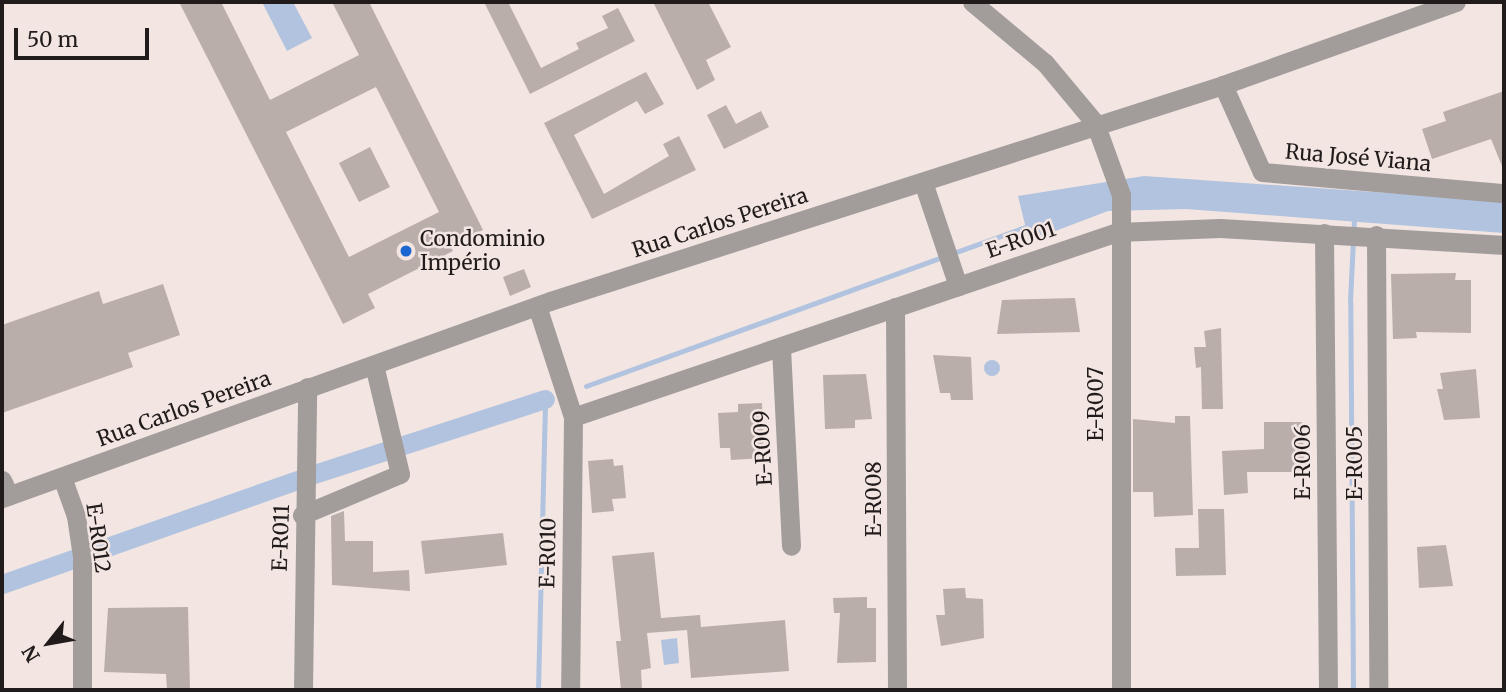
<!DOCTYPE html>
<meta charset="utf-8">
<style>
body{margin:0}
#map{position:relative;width:1506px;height:692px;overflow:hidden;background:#f2e5e2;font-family:Merriweather,serif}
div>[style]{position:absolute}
.water>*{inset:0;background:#b1c3de}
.round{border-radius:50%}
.stream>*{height:5px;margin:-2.5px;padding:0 2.5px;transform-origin:2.5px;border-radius:2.5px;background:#b1c3de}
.canal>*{height:19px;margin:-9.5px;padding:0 9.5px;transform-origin:9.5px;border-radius:9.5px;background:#b1c3de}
.building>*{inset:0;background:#baaeab}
.minor>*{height:19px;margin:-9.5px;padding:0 9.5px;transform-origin:9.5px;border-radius:9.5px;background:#a29d9b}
.tertiary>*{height:19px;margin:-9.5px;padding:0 9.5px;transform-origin:9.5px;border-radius:9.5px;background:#a29d9b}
.dots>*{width:19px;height:19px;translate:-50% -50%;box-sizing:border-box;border:4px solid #f2e5e2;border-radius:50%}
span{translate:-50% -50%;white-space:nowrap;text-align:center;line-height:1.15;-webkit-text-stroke:5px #f2e5e2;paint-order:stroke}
.street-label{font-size:21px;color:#211c1b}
.poi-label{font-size:21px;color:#211c1b}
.left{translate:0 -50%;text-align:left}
.frame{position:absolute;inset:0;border:4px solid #211c1b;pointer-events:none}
.north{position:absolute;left:14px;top:608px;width:70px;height:70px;-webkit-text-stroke:5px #f2e5e2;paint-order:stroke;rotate:239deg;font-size:19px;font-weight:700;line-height:28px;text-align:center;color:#211c1b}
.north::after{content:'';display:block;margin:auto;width:24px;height:32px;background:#211c1b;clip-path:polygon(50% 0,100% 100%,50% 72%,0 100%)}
.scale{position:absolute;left:14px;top:28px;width:135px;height:32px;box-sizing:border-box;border:4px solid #211c1b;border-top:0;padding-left:9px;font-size:21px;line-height:24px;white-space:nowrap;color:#211c1b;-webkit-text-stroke:5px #f2e5e2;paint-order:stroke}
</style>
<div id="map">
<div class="water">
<div style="clip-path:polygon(293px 2px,312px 38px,287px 51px,263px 4px)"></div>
<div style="clip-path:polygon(1144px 176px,1504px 201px,1504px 233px,1186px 209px,1108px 211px,1029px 241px,1018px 196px)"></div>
<div class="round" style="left:984px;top:360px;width:16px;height:16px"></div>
<div style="clip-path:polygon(677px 638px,679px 663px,664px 665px,661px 640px)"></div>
</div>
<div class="stream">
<div style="left:586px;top:386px;width:473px;rotate:-19.9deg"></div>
<div style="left:538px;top:690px;width:291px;rotate:-88.6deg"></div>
<div style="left:1353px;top:690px;width:389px;rotate:-90.4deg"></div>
<div style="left:1350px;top:301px;width:82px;rotate:-87.2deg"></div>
</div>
<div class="canal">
<div style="left:2px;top:584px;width:324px;rotate:-19.4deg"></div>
<div style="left:308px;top:476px;width:249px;rotate:-18deg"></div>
</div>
<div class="building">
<div style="clip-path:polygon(evenodd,179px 2px,221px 2px,270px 100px,359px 55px,332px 2px,369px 2px,483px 230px,450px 246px,453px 251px,368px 294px,375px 308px,343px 324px,179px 2px,376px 87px,439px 212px,349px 257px,286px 132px,376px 87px)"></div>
<div style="clip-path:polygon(484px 2px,508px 2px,541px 68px,579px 49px,576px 43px,608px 28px,602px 16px,618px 8px,635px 41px,530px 94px)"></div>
<div style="clip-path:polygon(653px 2px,708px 2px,731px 47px,706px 60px,715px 80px,697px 90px)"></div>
<div style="clip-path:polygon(646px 72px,664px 104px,645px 114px,637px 101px,574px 135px,604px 194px,669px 156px,663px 144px,679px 136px,696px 170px,592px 219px,544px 123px)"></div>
<div style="clip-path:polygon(1504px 91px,1504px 171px,1491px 139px,1432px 159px,1422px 129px,1446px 121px,1443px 112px)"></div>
<div style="clip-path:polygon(726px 105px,736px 124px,761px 111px,769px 127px,724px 149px,707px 115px)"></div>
<div style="clip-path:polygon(370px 147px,390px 187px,359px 202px,339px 163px)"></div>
<div style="clip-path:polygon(524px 269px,531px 287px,510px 296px,503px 277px)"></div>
<div style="clip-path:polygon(1456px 273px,1455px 280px,1471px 280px,1471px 333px,1416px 332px,1417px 338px,1393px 339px,1391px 274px)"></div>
<div style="clip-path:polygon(163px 284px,180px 335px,128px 353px,133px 367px,2px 413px,2px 325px,99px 291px,103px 304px)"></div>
<div style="clip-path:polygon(1075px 298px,1080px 332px,997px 334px,1002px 300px)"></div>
<div style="clip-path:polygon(1221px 328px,1223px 409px,1202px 409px,1201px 367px,1196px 368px,1194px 347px,1206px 347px,1204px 331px)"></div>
<div style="clip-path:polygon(933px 355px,971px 357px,973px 400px,951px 400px,950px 393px,940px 393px)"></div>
<div style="clip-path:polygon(1476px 369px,1480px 418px,1444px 420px,1437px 389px,1443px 389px,1440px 373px)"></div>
<div style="clip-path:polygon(866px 374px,872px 419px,855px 420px,855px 428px,825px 429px,823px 375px)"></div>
<div style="clip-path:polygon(762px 403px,764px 458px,731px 460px,730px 448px,720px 448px,718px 413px,738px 412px,738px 404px)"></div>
<div style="clip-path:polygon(1175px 416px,1190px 416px,1193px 515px,1154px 517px,1153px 492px,1133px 492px,1133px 419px,1175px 423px)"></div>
<div style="clip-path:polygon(1264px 422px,1302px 422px,1305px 472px,1247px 472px,1248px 493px,1224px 495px,1222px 451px,1264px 449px)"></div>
<div style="clip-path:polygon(613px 459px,614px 466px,623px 465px,626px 498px,612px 499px,614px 511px,592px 513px,588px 461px)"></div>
<div style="clip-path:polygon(1198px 509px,1224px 509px,1226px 575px,1176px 576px,1175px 548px,1199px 548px)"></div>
<div style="clip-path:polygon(344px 511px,345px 541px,373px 541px,373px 572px,409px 570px,410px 591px,332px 585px,331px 516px)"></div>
<div style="clip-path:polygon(503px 533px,507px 565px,425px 574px,421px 541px)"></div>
<div style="clip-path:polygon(1446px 545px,1453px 586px,1419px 588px,1417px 547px)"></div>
<div style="clip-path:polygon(654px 552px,661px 618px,700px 615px,701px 627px,785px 620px,789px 671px,691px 678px,687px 630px,647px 633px,651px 668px,641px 670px,642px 690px,621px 690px,616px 641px,621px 641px,612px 556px)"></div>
<div style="clip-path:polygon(965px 588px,966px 598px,983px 599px,984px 638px,941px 646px,936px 615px,945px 615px,943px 589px)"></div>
<div style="clip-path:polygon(867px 597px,867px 608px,876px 608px,876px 662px,837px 663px,840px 613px,834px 613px,833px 598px)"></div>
<div style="clip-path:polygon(188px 607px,190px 690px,167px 690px,166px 674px,104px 672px,108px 608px)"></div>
</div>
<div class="minor">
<div style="left:972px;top:2px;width:95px;rotate:39.9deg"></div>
<div style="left:1045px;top:63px;width:78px;rotate:50.2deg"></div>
<div style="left:1095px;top:123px;width:77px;rotate:70.1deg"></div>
<div style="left:1121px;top:195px;width:495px;rotate:90deg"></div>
<div style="left:1223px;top:85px;width:95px;rotate:65.9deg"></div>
<div style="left:1262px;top:172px;width:243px;rotate:5deg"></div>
<div style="left:923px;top:182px;width:110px;rotate:71.4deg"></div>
<div style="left:1324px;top:233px;width:457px;rotate:89.5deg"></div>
<div style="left:1376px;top:235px;width:455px;rotate:89.7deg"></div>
<div style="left:537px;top:306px;width:117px;rotate:72deg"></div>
<div style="left:573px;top:417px;width:273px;rotate:90.6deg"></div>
<div style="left:895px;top:307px;width:383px;rotate:89.7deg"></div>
<div style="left:781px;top:348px;width:198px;rotate:87.1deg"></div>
<div style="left:573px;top:417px;width:575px;rotate:-18.78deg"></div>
<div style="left:1117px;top:232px;width:103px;rotate:-2.2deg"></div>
<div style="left:1220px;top:228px;width:285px;rotate:3.4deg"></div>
<div style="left:62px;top:477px;width:41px;rotate:70.3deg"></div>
<div style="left:76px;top:516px;width:40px;rotate:81.5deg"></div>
<div style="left:82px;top:556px;width:134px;rotate:90deg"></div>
<div style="left:2px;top:480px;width:17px;rotate:65deg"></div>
<div style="left:302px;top:515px;width:106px;rotate:-22.7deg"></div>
<div style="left:400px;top:474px;width:112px;rotate:-103.4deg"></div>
<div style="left:303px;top:690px;width:303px;rotate:-89.2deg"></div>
</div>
<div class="tertiary">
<div style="left:2px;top:498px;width:582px;rotate:-19.77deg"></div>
<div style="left:550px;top:301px;width:707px;rotate:-17.79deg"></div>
<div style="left:1223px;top:85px;width:247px;rotate:-19.6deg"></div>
</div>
<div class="dots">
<div style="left:406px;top:251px;background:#1b66d1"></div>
</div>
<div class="street-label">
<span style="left:1358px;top:158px;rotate:5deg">Rua José Viana</span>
<span style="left:720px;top:223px;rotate:-18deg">Rua Carlos Pereira</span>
<span style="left:1021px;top:240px;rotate:-19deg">E-R001</span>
<span style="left:1096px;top:404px;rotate:-90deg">E-R007</span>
<span style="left:184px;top:409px;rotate:-20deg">Rua Carlos Pereira</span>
<span style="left:763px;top:448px;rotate:-93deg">E-R009</span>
<span style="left:1303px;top:462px;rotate:-90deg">E-R006</span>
<span style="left:1355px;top:463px;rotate:-90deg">E-R005</span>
<span style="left:874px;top:499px;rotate:-90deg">E-R008</span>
<span style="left:98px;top:538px;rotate:82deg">E-R012</span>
<span style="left:281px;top:538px;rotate:-88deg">E-R011</span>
<span style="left:548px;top:553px;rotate:-89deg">E-R010</span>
</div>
<div class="poi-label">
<span class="left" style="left:420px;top:251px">Condominio<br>Império</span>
</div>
<div class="frame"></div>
<div class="north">N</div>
<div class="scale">50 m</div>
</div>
